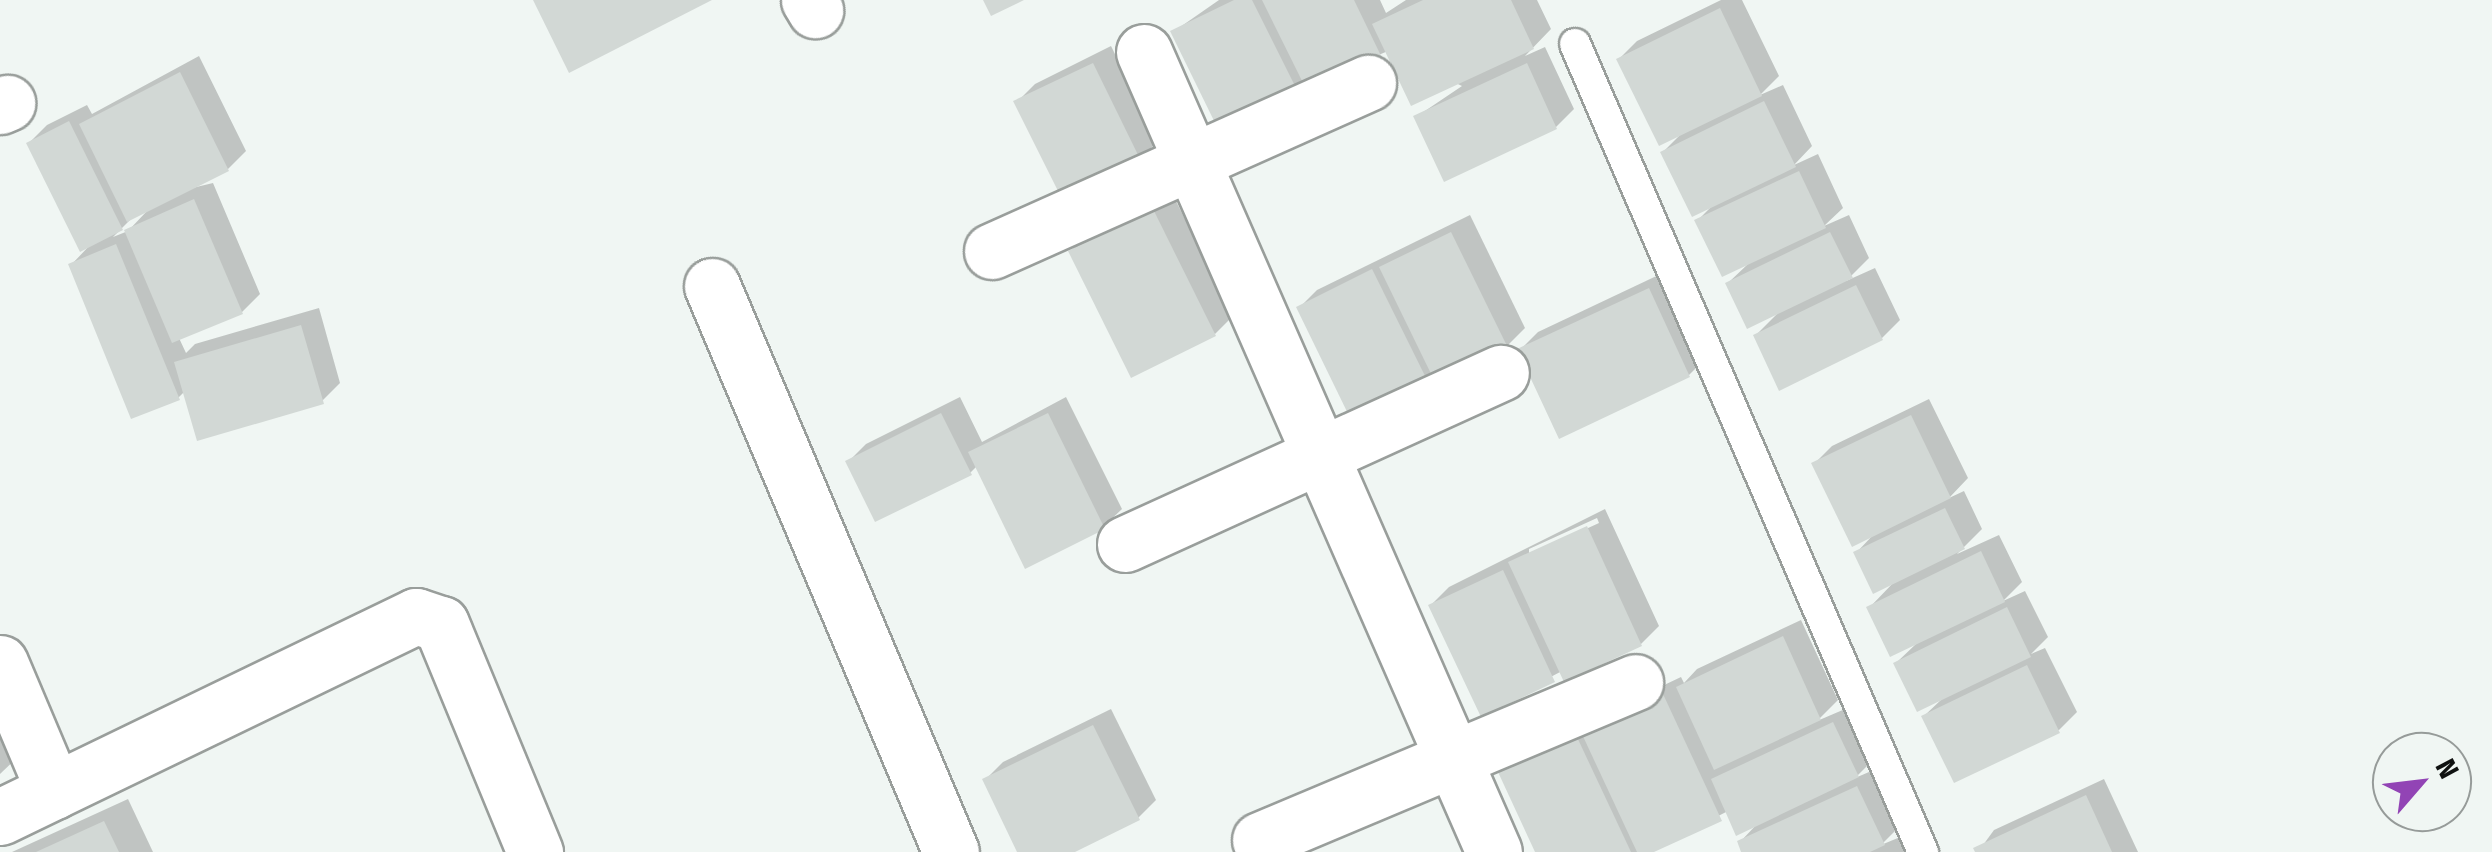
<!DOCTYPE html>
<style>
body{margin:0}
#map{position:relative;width:2492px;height:852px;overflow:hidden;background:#f0f6f3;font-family:"Fira Sans Condensed",sans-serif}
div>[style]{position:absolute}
.shadow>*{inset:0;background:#0003}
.building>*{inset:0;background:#d2d8d5}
.roads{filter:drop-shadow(2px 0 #999e9b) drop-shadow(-2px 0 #999e9b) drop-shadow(0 2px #999e9b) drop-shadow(0 -2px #999e9b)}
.lane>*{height:30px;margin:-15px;padding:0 15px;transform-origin:15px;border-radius:15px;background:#fff}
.street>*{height:55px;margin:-27.5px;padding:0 27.5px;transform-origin:27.5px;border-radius:27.5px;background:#fff}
span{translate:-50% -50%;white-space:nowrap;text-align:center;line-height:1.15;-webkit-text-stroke:10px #f0f6f3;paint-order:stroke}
.north{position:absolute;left:2372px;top:732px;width:100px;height:100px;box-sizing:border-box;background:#f0f6f3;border:2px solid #969b99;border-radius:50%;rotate:62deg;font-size:28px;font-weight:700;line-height:40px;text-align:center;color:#101211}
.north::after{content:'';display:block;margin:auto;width:35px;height:45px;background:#9244b5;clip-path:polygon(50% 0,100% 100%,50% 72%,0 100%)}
</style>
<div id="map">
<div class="shadow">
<div style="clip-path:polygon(1219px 0,1380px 0,1386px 13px,1406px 0,1537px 0,1551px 29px,1525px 56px,1545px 47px,1574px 109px,1556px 127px,1416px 117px,1462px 86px,1388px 51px,1296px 90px,1173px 32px)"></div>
<div style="clip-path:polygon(1721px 0,1742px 0,1779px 76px,1760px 95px,1783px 85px,1812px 146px,1794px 165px,1818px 154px,1843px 208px,1824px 226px,1849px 215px,1869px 258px,1846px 281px,1875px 268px,1900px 320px,1882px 338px,1756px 335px,1779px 312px,1728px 283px,1749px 263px,1697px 221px,1714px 204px,1663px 152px,1682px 133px,1619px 59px,1637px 41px)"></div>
<div style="clip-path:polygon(1111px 46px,1158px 141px,1140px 159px,1017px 102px,1035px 84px)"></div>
<div style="clip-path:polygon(evenodd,199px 56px,246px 151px,228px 169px,188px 189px,213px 183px,260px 294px,242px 312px,179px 338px,186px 353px,195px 344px,319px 308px,340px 383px,322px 401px,185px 391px,178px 398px,71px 265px,91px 244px,29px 143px,47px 125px,87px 105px,92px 114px,199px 56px,147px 211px,128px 231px,113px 237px,134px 216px,147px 211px)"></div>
<div style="clip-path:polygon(1172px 193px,1233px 316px,1215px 334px,1071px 251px,1089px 233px)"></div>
<div style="clip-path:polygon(1470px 215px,1525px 328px,1507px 346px,1430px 386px,1299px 308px,1317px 290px)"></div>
<div style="clip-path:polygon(1667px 271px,1707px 357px,1689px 375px,1520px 350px,1538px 332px)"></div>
<div style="clip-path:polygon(960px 397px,982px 442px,1066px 397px,1122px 509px,1103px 527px,977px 466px,970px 473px,848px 462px,866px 444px)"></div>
<div style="clip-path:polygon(1929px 399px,1968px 478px,1949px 498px,1964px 491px,1982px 529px,1957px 554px,1999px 535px,2022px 582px,2003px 601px,2025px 591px,2048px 637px,2031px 654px,2045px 648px,2077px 712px,2059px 730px,1924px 716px,1943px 698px,1896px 663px,1917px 643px,1869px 608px,1895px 581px,1856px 553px,1874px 534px,1814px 464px,1832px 446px)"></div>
<div style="clip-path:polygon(evenodd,1605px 509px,1659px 626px,1641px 644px,1562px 671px,1482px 713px,1431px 605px,1449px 587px,1605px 509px,1597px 518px,1599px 523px,1529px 555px,1529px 549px,1597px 518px)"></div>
<div style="clip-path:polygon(1801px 620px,1838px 700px,1817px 721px,1852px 706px,1876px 757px,1855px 778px,1876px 769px,1902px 824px,1881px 845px,1905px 835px,1913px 852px,1744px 852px,1740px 842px,1758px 823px,1728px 811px,1648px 852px,1538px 852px,1501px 772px,1519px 754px,1681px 677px,1684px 683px,1697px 669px)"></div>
<div style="clip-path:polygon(0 705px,21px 754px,0 774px)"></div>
<div style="clip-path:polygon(1111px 709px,1156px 800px,1138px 818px,1069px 852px,1019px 852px,985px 780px,1003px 762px)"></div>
<div style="clip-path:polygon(2104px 779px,2138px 852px,1978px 852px,1994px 830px)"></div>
<div style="clip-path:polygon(128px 799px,153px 852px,12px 852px)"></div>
</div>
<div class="building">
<div style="clip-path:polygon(533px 0,712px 0,569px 73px)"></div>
<div style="clip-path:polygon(983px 0,1024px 0,991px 16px)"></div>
<div style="clip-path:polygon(1234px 0,1252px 0,1298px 92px,1219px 131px,1170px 31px)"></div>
<div style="clip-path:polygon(1262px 0,1354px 0,1383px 60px,1309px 95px)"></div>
<div style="clip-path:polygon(1423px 0,1511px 0,1534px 49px,1411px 106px,1372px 24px)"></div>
<div style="clip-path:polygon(1720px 8px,1762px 96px,1659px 146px,1616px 59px)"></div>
<div style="clip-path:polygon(1093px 63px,1141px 161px,1062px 199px,1013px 101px)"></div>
<div style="clip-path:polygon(1527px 63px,1557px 129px,1444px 182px,1413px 116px)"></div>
<div style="clip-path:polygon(180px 72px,229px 171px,127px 222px,79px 124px)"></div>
<div style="clip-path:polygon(1764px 101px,1796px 167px,1692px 217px,1660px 152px)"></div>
<div style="clip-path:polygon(69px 121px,123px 230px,80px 252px,26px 143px)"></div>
<div style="clip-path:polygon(1799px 171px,1826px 228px,1722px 277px,1694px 220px)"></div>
<div style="clip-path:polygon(194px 199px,243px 314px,172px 343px,124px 230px)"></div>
<div style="clip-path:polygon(1153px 209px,1216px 336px,1131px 378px,1068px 251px)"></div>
<div style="clip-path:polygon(1451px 232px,1508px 348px,1436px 384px,1379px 267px)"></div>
<div style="clip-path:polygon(1830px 232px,1853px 278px,1747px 329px,1725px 283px)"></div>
<div style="clip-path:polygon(116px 244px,180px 400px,131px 419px,68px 264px)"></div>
<div style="clip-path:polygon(1372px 269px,1431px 388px,1354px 426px,1296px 307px)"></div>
<div style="clip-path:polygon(1856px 285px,1883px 340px,1779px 391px,1753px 335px)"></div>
<div style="clip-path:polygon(1649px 288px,1690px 377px,1559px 439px,1517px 349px)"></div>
<div style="clip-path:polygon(301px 325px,324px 404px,197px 441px,174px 362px)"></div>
<div style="clip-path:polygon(941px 413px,972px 475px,875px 522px,845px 461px)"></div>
<div style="clip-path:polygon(1048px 413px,1105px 529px,1025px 569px,968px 452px)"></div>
<div style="clip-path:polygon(1911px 415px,1951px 498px,1852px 547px,1811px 463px)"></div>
<div style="clip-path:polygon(1945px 508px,1965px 549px,1873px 594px,1853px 552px)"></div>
<div style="clip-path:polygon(1587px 526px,1642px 646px,1564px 682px,1508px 562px)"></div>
<div style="clip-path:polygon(1981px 551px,2005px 602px,1890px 657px,1866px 607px)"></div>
<div style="clip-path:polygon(1503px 570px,1555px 682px,1481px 717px,1428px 605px)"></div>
<div style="clip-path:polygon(2007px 607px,2031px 657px,1917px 712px,1893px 663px)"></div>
<div style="clip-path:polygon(1783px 636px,1821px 720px,1714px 770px,1676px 687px)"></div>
<div style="clip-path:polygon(2027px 665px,2060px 733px,1954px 783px,1921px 716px)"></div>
<div style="clip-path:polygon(1663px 694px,1722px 821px,1654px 852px,1637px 852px,1581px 732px)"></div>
<div style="clip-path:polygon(1833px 722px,1859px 777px,1736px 836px,1711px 779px)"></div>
<div style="clip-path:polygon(1093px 725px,1140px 820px,1075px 852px,1017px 852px,982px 779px)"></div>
<div style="clip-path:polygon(1576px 735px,1631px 852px,1535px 852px,1498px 772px)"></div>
<div style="clip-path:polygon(1857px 786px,1885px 845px,1870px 852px,1741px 852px,1737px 841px)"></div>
<div style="clip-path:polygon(2086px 795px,2112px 852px,1975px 852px,1973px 848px)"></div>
<div style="clip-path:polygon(104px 821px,119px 852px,36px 852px)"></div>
</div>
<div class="roads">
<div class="lane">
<div style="left:1575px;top:44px;width:880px;rotate:66.7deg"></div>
</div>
<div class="street">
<div style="left:809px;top:0;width:12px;rotate:59deg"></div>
<div style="left:1144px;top:52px;width:873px;rotate:66.37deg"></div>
<div style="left:0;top:106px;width:8px;rotate:-23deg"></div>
<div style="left:992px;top:251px;width:412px;rotate:-24.1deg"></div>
<div style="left:712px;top:286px;width:614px;rotate:67.11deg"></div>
<div style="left:1125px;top:544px;width:413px;rotate:-24.5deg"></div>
<div style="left:0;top:663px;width:139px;rotate:67.1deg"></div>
<div style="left:0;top:817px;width:462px;rotate:-25.8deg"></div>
<div style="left:416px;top:616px;width:26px;rotate:18deg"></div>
<div style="left:441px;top:624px;width:247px;rotate:67.6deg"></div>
<div style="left:1260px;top:840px;width:407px;rotate:-22.8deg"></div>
</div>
</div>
<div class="north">N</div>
</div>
